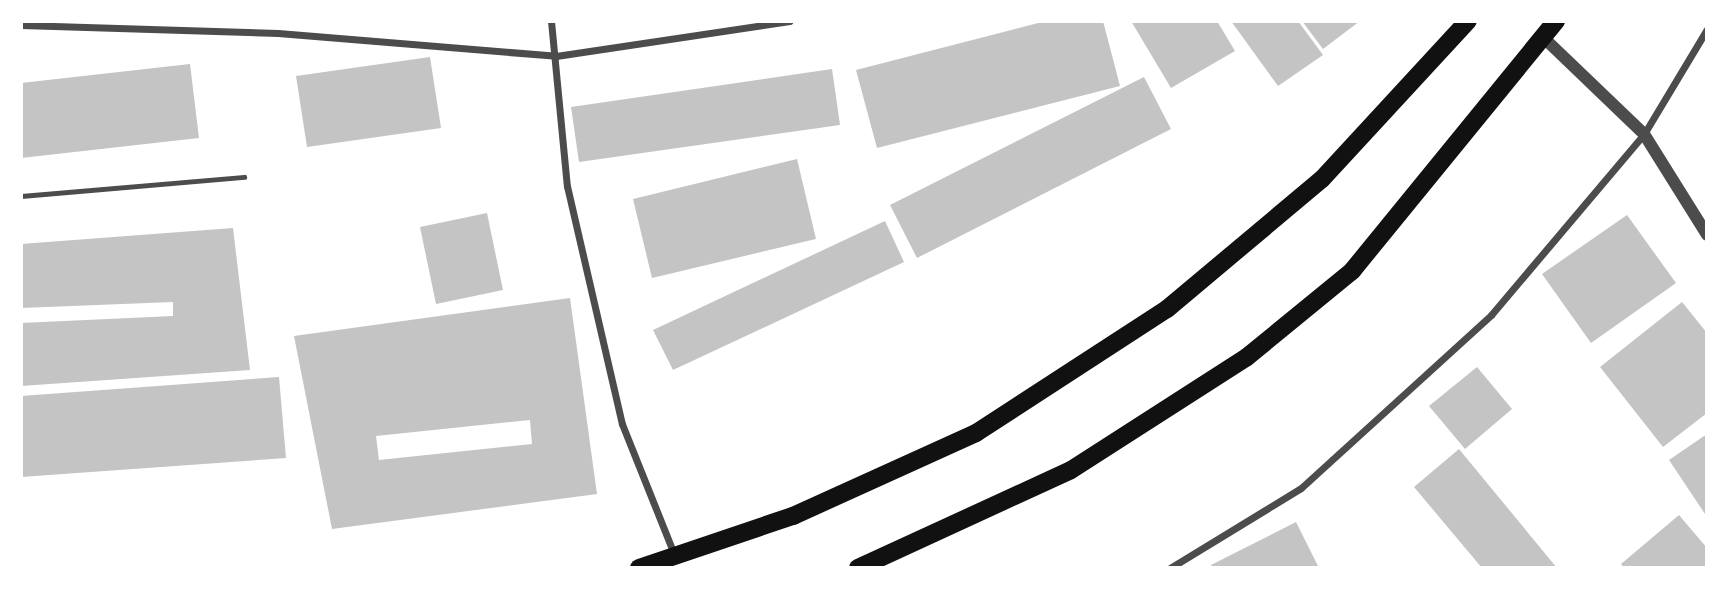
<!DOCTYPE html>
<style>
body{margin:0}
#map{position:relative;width:1728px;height:589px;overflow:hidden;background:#fff;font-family:Lora,serif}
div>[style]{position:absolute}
.building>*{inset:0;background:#c4c4c4}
.service>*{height:5px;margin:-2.5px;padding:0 2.5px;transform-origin:2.5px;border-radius:2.5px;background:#4c4c4c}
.minor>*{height:7px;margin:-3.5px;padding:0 3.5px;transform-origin:3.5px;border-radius:3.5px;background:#4c4c4c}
.tertiary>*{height:12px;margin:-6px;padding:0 6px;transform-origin:6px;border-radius:6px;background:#4c4c4c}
.primary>*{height:18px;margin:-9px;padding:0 9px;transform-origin:9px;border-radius:9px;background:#111}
span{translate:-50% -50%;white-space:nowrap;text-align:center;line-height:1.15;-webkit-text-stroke:7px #fff;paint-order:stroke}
.frame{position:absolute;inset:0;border:23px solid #fff;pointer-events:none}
</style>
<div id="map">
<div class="building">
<div style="clip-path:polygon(1046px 21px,1103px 21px,1120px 86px,877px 148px,856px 70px)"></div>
<div style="clip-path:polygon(1131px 21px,1217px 21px,1235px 51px,1171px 88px)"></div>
<div style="clip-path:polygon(1231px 21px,1298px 21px,1323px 55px,1278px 86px)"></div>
<div style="clip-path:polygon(1302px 21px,1360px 21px,1323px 49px)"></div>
<div style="clip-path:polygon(430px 57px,441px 128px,307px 147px,296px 76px)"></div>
<div style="clip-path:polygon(190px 64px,199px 138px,21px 158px,21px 83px)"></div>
<div style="clip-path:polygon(832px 69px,840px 125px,579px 162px,571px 107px)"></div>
<div style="clip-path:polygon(1144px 77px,1171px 129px,917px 258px,890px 205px)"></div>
<div style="clip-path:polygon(797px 159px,816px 239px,652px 278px,633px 199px)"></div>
<div style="clip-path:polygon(487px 213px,503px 290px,436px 304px,420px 227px)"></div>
<div style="clip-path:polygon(1627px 215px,1676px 283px,1591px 343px,1542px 274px)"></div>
<div style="clip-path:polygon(885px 221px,904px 262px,673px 370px,653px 330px)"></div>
<div style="clip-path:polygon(233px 228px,250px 370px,21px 386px,21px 323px,173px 316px,173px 302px,21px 308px,21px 244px)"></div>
<div style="clip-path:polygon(evenodd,570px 298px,597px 494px,332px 529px,294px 336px,570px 298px,530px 420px,532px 444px,379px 460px,376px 436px,530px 420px)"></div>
<div style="clip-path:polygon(1682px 302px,1707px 333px,1707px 413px,1663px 447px,1600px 367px)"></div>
<div style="clip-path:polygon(1477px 367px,1512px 409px,1465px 449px,1429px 406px)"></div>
<div style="clip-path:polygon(279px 377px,286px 458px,21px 477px,21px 396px)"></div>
<div style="clip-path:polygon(1707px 434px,1707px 517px,1669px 460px)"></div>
<div style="clip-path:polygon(1459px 449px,1557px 568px,1482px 568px,1414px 487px)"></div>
<div style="clip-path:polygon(1679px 515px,1707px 548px,1707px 568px,1624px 568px,1621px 564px)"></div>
<div style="clip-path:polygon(1296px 522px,1319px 568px,1213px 568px,1211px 565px)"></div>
</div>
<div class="service">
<div style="left:21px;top:196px;width:224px;rotate:-4.9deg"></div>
</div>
<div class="minor">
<div style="left:551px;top:21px;width:166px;rotate:84.5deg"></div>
<div style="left:567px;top:186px;width:244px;rotate:77deg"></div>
<div style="left:622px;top:424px;width:140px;rotate:68.2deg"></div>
<div style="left:21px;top:25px;width:257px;rotate:1.8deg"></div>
<div style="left:278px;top:33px;width:279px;rotate:4.7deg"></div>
<div style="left:556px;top:56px;width:236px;rotate:-8.5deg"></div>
<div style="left:1170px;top:568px;width:153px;rotate:-31.4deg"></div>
<div style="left:1301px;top:488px;width:257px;rotate:-42.3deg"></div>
<div style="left:1491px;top:315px;width:237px;rotate:-49.8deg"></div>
<div style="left:1644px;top:134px;width:122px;rotate:-59deg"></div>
</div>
<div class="tertiary">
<div style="left:1545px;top:39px;width:137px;rotate:43.8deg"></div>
<div style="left:1644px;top:134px;width:119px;rotate:58deg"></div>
</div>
<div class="primary">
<div style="left:639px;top:568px;width:163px;rotate:-18.7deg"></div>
<div style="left:793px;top:516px;width:201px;rotate:-24.4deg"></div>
<div style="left:976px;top:433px;width:228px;rotate:-33deg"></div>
<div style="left:1167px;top:309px;width:202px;rotate:-40deg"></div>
<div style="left:1322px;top:179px;width:215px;rotate:-47.3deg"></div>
<div style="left:858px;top:568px;width:234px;rotate:-24.7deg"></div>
<div style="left:1071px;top:470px;width:209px;rotate:-32.7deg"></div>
<div style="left:1247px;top:357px;width:136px;rotate:-39.3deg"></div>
<div style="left:1352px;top:271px;width:323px;rotate:-50.8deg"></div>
</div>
<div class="frame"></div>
</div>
